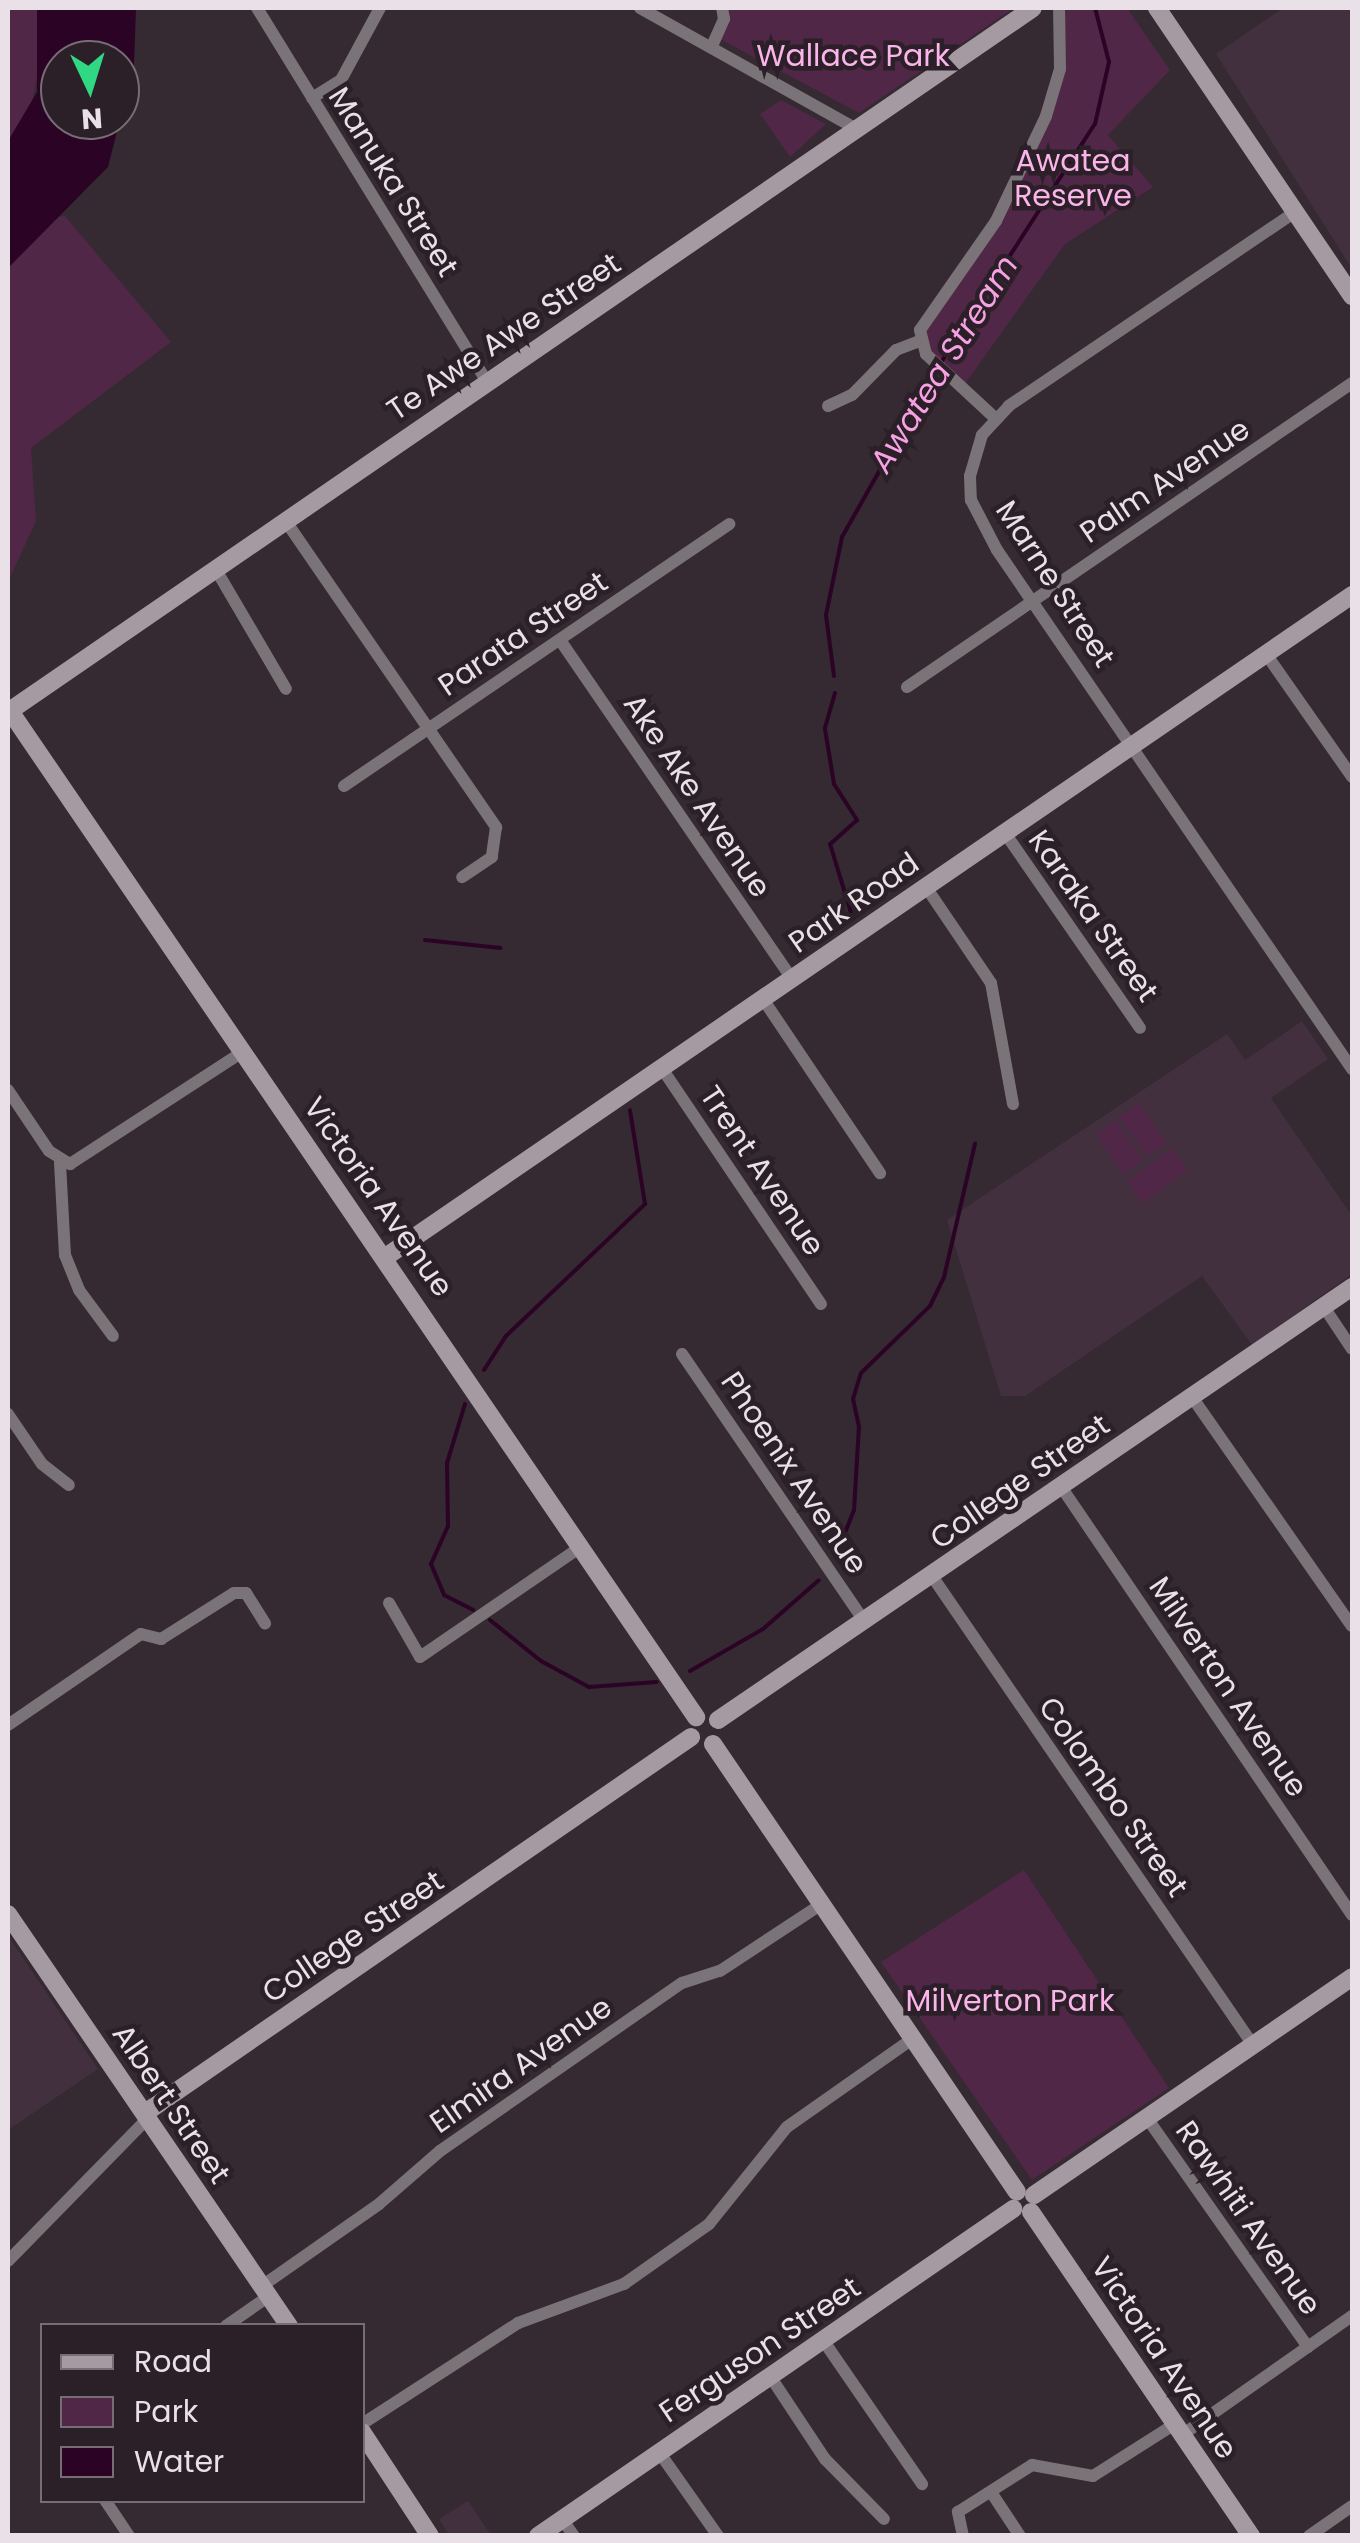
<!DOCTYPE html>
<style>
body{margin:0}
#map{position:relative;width:1360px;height:2543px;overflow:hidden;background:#352932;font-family:Poppins,sans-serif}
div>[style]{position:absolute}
.built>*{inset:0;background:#42303e}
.green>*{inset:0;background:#502747}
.water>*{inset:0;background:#2b0325}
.stream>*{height:4px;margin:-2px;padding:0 2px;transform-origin:2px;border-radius:2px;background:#2b0325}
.street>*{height:12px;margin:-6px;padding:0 6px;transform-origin:6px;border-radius:6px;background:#7a7378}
.secondary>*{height:18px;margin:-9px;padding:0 9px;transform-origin:9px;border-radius:9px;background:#a59aa2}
span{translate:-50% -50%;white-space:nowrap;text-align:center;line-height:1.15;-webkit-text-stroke:9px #2b1f28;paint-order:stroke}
.park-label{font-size:30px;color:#fab4ea}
.street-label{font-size:30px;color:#e9e1e7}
.water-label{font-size:32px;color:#f6a1e3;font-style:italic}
.frame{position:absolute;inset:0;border:10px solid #e9e1e7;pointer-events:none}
.legend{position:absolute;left:40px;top:2323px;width:325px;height:180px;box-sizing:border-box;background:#2b1f28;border:2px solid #776d74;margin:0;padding:12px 18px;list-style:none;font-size:30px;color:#e9e1e7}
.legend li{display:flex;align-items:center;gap:20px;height:50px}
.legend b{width:50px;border:2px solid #776d74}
.north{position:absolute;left:40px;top:40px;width:100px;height:100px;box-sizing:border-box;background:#2b1f28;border:2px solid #776d74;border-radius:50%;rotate:176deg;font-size:28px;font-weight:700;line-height:40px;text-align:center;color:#e9e1e7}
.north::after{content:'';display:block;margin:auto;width:35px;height:45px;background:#30d883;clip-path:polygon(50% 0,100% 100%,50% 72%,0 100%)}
</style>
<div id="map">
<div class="built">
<div style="clip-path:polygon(1283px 8px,1352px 8px,1351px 267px,1216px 54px)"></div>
<div style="clip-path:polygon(1302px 1021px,1328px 1059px,1271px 1098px,1352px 1216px,1352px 1274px,1252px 1345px,1202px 1276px,1025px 1396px,1001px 1396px,947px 1220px,1227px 1034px,1245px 1060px)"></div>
<div style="clip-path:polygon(8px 1936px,98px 2069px,8px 2130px,8px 1935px)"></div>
<div style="clip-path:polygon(468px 2501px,491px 2535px,449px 2535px,439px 2519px)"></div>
</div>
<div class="green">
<div style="clip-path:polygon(8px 8px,37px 8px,38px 73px,30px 111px,8px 141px)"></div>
<div style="clip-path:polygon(722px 8px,1014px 8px,859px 113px,720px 39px)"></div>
<div style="clip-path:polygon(1059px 8px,1127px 8px,1170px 70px,1108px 135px,1153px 187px,1065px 244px,962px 388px,926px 354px,920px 330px,996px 221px,1060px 69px)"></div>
<div style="clip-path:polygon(781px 100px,826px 124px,790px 157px,760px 114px)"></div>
<div style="clip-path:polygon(65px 216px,171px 342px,31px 448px,36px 521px,8px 582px,8px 268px,55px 217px)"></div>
<div style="clip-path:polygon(1139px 1103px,1167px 1143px,1147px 1157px,1119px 1117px)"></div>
<div style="clip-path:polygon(1116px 1120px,1143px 1160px,1123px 1174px,1096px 1134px)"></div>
<div style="clip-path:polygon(1172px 1148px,1188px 1170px,1142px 1203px,1127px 1181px)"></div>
<div style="clip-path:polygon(1024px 1870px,1169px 2088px,1032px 2180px,881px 1962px)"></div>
</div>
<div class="water">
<div style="clip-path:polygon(evenodd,37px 8px,136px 8px,134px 64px,108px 167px,8px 268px,8px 141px,37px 92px,37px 8px,60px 60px,120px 60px,120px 120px,60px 120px,60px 60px)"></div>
</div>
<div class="stream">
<div style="left:942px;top:361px;width:282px;rotate:-57.2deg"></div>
<div style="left:1095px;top:124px;width:64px;rotate:-77.3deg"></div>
<div style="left:1109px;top:62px;width:56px;rotate:-104.5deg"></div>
<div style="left:834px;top:676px;width:62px;rotate:-97.5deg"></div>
<div style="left:826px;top:615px;width:80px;rotate:-78.4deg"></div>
<div style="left:842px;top:537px;width:193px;rotate:-60.5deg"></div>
<div style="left:835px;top:693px;width:37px;rotate:106deg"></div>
<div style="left:825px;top:729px;width:56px;rotate:80.7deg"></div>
<div style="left:834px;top:784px;width:43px;rotate:57.4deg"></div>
<div style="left:857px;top:820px;width:36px;rotate:138deg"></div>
<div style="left:830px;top:844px;width:78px;rotate:73deg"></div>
<div style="left:425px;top:940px;width:76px;rotate:6deg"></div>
<div style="left:484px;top:1370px;width:40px;rotate:-57.1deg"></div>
<div style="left:506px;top:1336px;width:192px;rotate:-43.5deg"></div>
<div style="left:645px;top:1204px;width:95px;rotate:-99.1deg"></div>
<div style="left:465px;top:1404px;width:62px;rotate:107deg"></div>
<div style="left:447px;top:1463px;width:63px;rotate:89.1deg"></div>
<div style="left:448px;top:1526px;width:42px;rotate:114.1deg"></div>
<div style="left:431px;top:1564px;width:34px;rotate:67deg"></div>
<div style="left:444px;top:1595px;width:33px;rotate:27deg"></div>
<div style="left:837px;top:1553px;width:46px;rotate:-68.4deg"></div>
<div style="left:854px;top:1510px;width:83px;rotate:-86.6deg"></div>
<div style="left:859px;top:1427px;width:29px;rotate:-102deg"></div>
<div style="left:853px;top:1399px;width:27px;rotate:-73deg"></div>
<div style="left:861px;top:1373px;width:96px;rotate:-44.2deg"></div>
<div style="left:930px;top:1306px;width:32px;rotate:-64deg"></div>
<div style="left:944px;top:1277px;width:137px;rotate:-76.9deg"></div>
<div style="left:490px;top:1620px;width:65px;rotate:38.8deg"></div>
<div style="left:541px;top:1661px;width:55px;rotate:28.4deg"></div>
<div style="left:589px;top:1687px;width:68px;rotate:-4.2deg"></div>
<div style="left:690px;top:1671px;width:84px;rotate:-29.9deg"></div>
<div style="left:763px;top:1629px;width:74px;rotate:-41.2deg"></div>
</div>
<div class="street">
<div style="left:257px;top:8px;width:439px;rotate:58.4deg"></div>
<div style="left:640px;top:8px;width:246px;rotate:29.2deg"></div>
<div style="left:712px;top:46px;width:30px;rotate:-66deg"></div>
<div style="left:724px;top:19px;width:11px;rotate:-100deg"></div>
<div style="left:312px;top:98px;width:34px;rotate:-32deg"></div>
<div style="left:341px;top:80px;width:82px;rotate:-61.6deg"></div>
<div style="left:1295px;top:212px;width:346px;rotate:145.9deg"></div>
<div style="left:1009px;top:406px;width:40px;rotate:133deg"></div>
<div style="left:982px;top:435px;width:43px;rotate:106.3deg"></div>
<div style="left:970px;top:476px;width:24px;rotate:88deg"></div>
<div style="left:971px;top:500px;width:56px;rotate:62.5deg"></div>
<div style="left:997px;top:550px;width:629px;rotate:55.63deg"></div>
<div style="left:828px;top:406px;width:26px;rotate:-25deg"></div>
<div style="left:852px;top:395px;width:63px;rotate:-45.6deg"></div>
<div style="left:896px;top:350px;width:25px;rotate:-21deg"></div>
<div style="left:995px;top:418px;width:94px;rotate:-137.2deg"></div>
<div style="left:926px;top:354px;width:25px;rotate:-104deg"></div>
<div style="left:920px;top:330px;width:133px;rotate:-55.1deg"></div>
<div style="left:996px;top:221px;width:116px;rotate:-64.5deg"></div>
<div style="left:1046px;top:116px;width:49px;rotate:-73.4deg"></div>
<div style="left:1060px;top:69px;width:61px;rotate:-90.9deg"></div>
<div style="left:285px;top:520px;width:373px;rotate:55.5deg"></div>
<div style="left:496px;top:827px;width:30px;rotate:98deg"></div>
<div style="left:492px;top:857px;width:36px;rotate:146deg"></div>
<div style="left:215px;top:568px;width:140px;rotate:59.6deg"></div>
<div style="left:560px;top:640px;width:411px;rotate:55.6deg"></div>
<div style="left:1266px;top:654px;width:150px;rotate:55deg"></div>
<div style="left:907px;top:687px;width:539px;rotate:-34.34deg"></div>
<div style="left:344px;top:786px;width:466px;rotate:-34.2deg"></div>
<div style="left:1005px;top:833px;width:237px;rotate:55.3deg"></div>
<div style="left:926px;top:887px;width:116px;rotate:55.9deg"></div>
<div style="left:991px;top:983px;width:123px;rotate:79.7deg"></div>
<div style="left:763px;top:999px;width:210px;rotate:56.1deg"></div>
<div style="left:661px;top:1067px;width:286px;rotate:56deg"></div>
<div style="left:8px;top:1090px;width:73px;rotate:56.1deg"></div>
<div style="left:49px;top:1151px;width:25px;rotate:32deg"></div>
<div style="left:70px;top:1164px;width:207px;rotate:-33deg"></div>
<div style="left:60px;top:1163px;width:92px;rotate:86.9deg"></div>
<div style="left:65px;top:1255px;width:38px;rotate:68deg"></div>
<div style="left:79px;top:1290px;width:57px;rotate:53.5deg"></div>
<div style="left:1324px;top:1307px;width:50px;rotate:56.3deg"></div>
<div style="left:682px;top:1354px;width:323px;rotate:55.7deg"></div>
<div style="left:1192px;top:1397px;width:279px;rotate:55.1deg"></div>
<div style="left:8px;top:1414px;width:60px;rotate:55.8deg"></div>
<div style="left:42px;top:1464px;width:34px;rotate:38deg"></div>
<div style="left:1062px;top:1488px;width:516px;rotate:55.82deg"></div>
<div style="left:932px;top:1576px;width:568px;rotate:55.61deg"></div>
<div style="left:389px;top:1603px;width:62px;rotate:60.1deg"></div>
<div style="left:420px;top:1657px;width:196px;rotate:-34.4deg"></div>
<div style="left:8px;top:1725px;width:161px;rotate:-34.4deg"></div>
<div style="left:141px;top:1634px;width:21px;rotate:14deg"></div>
<div style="left:161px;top:1639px;width:86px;rotate:-32.2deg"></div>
<div style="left:234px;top:1593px;width:12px"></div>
<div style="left:246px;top:1593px;width:36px;rotate:58deg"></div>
<div style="left:1147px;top:2118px;width:280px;rotate:54.9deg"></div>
<div style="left:8px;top:2261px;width:200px;rotate:-45.6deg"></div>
<div style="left:262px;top:2286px;width:143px;rotate:-35deg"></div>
<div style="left:379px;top:2204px;width:81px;rotate:-41deg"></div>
<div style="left:440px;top:2151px;width:295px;rotate:-34.8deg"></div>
<div style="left:682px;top:1983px;width:40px;rotate:-18deg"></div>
<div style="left:720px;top:1971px;width:120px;rotate:-33.4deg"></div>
<div style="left:226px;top:2326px;width:52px;rotate:-34.9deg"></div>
<div style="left:823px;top:2340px;width:175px;rotate:55.5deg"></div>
<div style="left:770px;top:2376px;width:100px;rotate:56.5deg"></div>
<div style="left:825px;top:2459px;width:84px;rotate:45.5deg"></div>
<div style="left:362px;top:2424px;width:186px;rotate:-32.9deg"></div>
<div style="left:518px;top:2323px;width:113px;rotate:-20.2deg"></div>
<div style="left:624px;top:2284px;width:104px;rotate:-35.2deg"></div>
<div style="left:709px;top:2224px;width:124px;rotate:-51.2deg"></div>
<div style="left:787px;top:2127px;width:153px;rotate:-35.1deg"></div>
<div style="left:1182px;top:2435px;width:208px;rotate:-35deg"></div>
<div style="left:659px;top:2452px;width:103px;rotate:54.9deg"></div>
<div style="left:991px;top:2492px;width:53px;rotate:56.6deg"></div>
<div style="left:105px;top:2500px;width:43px;rotate:56.3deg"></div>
<div style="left:562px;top:2519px;width:21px;rotate:55deg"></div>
<div style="left:963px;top:2536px;width:25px;rotate:-102deg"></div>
<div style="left:958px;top:2512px;width:88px;rotate:-32.4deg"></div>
<div style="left:1032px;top:2465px;width:62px;rotate:10.2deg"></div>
<div style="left:1093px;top:2476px;width:97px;rotate:-32.4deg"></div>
<div style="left:1309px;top:2536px;width:52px;rotate:-34.9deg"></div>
</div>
<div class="secondary">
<div style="left:1157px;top:8px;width:348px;rotate:55.9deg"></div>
<div style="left:10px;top:711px;width:1218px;rotate:55.71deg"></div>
<div style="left:8px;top:712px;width:1243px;rotate:-34.48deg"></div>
<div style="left:387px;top:1256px;width:1170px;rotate:-34.41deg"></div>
<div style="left:718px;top:1720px;width:768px;rotate:-34.33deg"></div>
<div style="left:713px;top:1744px;width:541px;rotate:55.84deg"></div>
<div style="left:8px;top:1914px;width:499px;rotate:55.7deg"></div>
<div style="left:145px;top:2113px;width:663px;rotate:-34.55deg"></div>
<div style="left:1034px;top:2195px;width:386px;rotate:-34.4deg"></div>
<div style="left:1031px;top:2212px;width:392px;rotate:55.8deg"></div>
<div style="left:362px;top:2432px;width:124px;rotate:56.8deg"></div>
<div style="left:538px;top:2536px;width:577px;rotate:-34.54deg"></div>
</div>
<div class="park-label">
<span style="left:853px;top:56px">Wallace Park</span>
<span style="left:1073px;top:178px">Awatea<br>Reserve</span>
<span style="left:1010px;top:2001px">Milverton Park</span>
</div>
<div class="street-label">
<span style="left:393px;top:182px;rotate:58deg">Manuka Street</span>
<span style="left:504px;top:337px;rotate:-34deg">Te Awe Awe Street</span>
<span style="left:1165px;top:481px;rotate:-34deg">Palm Avenue</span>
<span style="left:1055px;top:584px;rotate:57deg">Marne Street</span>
<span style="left:523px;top:634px;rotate:-34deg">Parata Street</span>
<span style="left:697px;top:796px;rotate:56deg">Ake Ake Avenue</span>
<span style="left:854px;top:903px;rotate:-35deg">Park Road</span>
<span style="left:1093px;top:916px;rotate:55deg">Karaka Street</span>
<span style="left:762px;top:1171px;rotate:56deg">Trent Avenue</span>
<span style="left:378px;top:1197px;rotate:55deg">Victoria Avenue</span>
<span style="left:794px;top:1473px;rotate:56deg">Phoenix Avenue</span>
<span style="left:1020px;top:1482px;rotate:-35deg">College Street</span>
<span style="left:1228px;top:1687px;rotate:56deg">Milverton Avenue</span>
<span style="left:1113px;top:1797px;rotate:55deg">Colombo Street</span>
<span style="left:353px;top:1937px;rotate:-34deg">College Street</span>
<span style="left:521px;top:2065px;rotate:-35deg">Elmira Avenue</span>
<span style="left:171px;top:2104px;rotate:56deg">Albert Street</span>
<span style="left:1248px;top:2218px;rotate:55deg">Rawhiti Avenue</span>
<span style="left:760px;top:2350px;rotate:-34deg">Ferguson Street</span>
<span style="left:1164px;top:2358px;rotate:56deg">Victoria Avenue</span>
</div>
<div class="water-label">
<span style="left:944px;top:364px;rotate:-58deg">Awatea Stream</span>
</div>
<div class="frame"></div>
<ul class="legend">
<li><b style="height:12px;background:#a59aa2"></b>Road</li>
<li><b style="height:28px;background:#502747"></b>Park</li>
<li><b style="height:28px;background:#2b0325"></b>Water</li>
</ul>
<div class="north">N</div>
</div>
